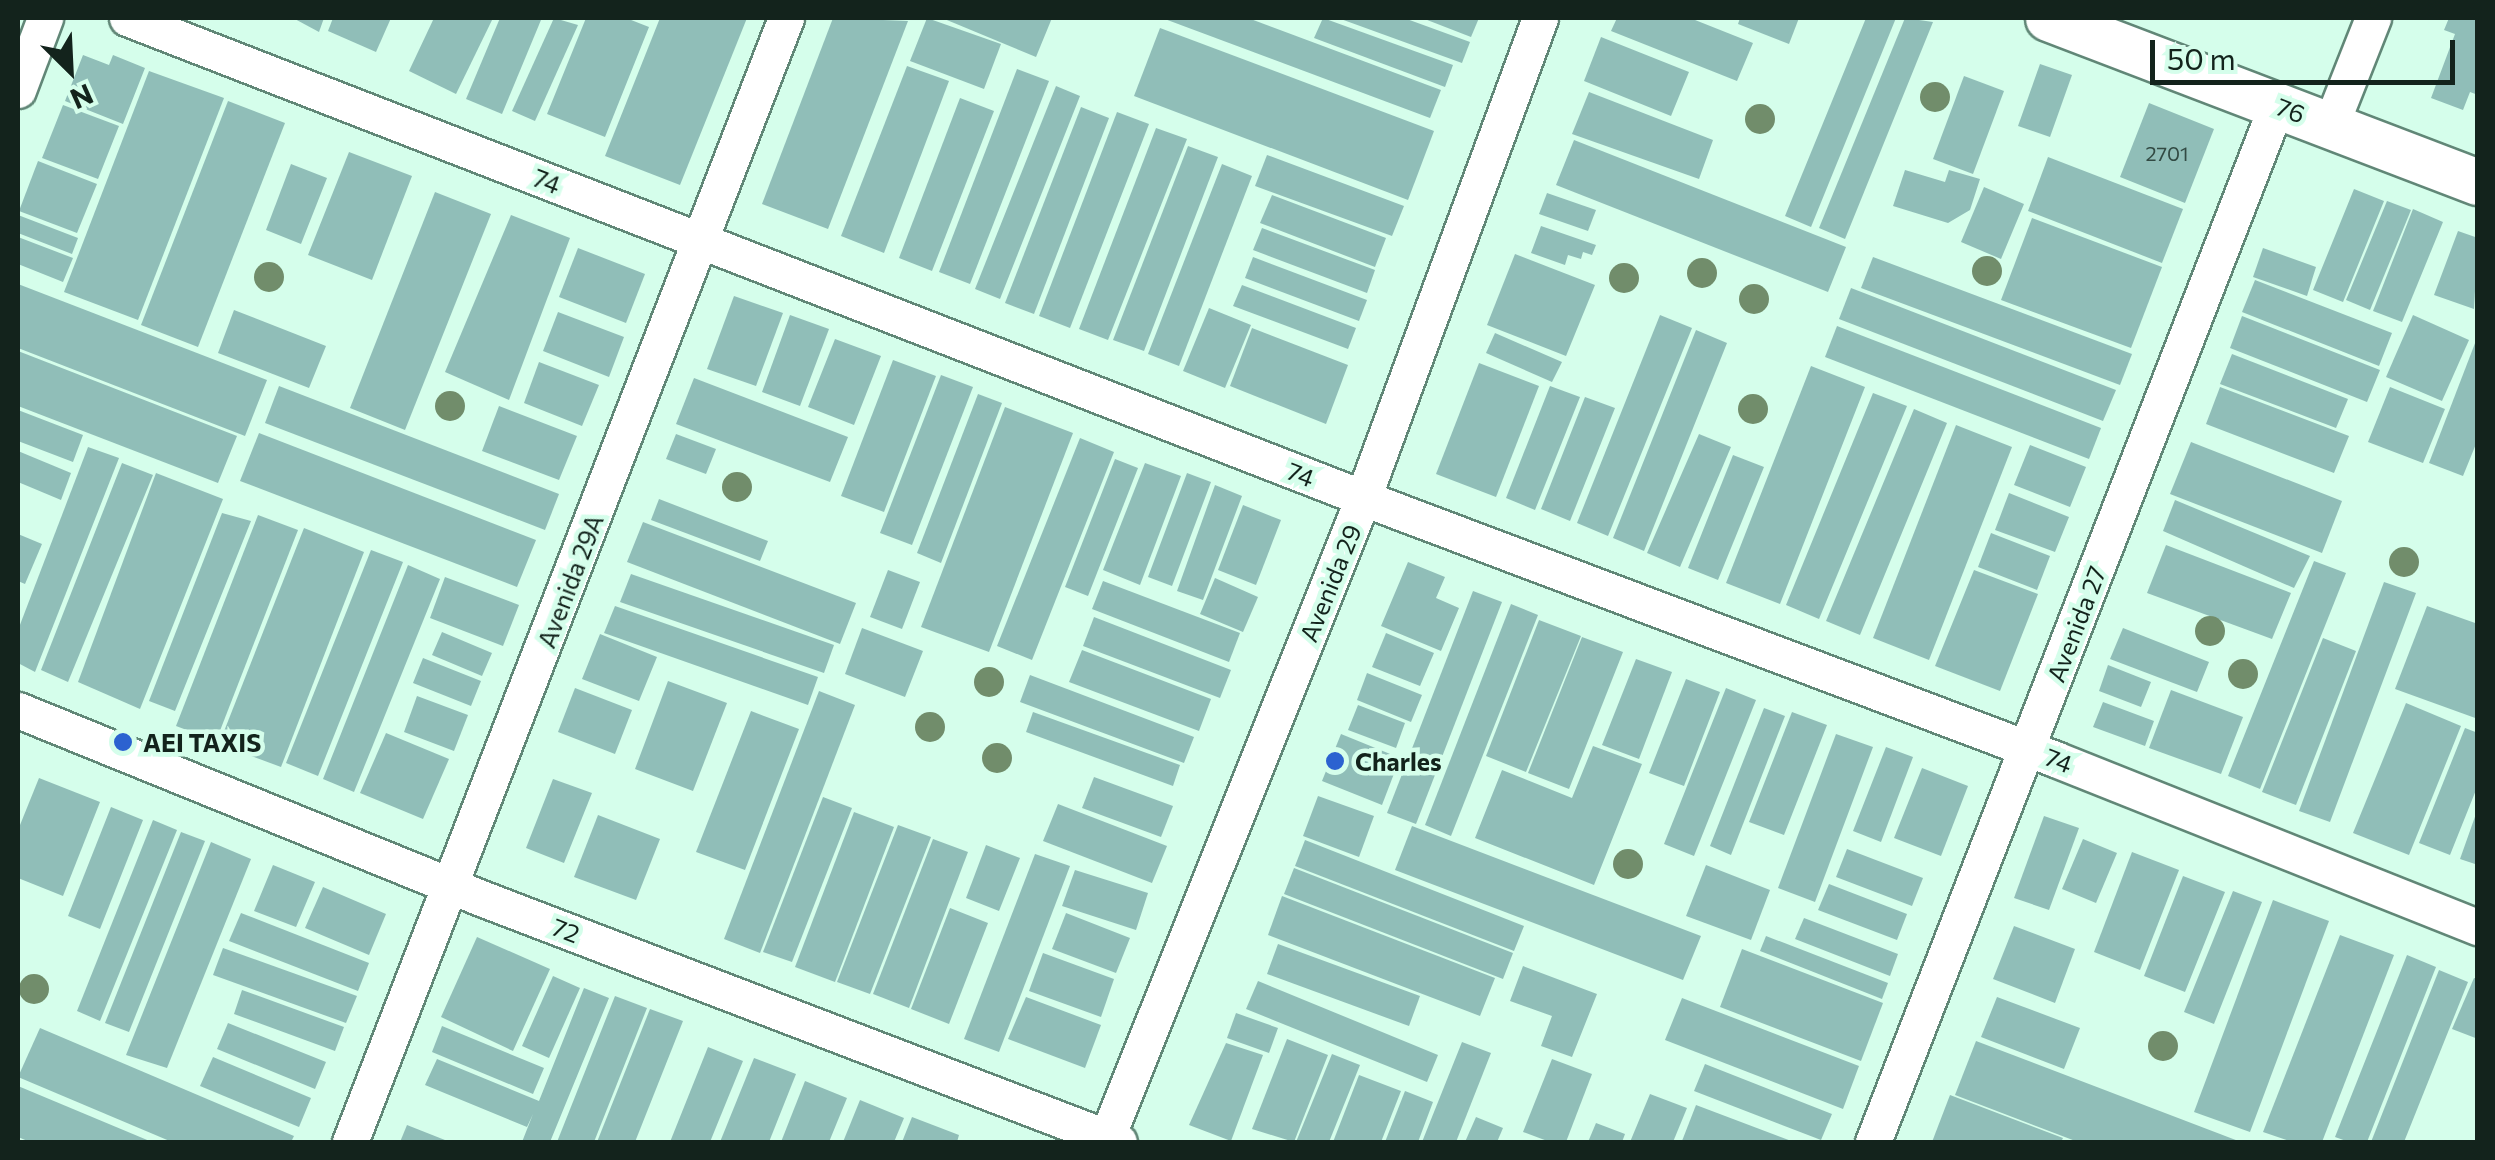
<!DOCTYPE html>
<style>
body{margin:0}
#map{position:relative;width:2495px;height:1160px;overflow:hidden;background:#d5feeb;font-family:Commissioner,sans-serif}
div>[style]{position:absolute}
.building>*{inset:0;background:#90beb8}
.roads{filter:drop-shadow(2px 0 #618777) drop-shadow(-2px 0 #618777) drop-shadow(0 2px #618777) drop-shadow(0 -2px #618777)}
.minor>*{height:35px;margin:-17.5px;padding:0 17.5px;transform-origin:17.5px;border-radius:17.5px;background:#fff}
.tertiary>*{height:45px;margin:-22.5px;padding:0 22.5px;transform-origin:22.5px;border-radius:22.5px;background:#fff}
.trees>*{width:30px;height:30px;margin:-15px;border-radius:50%;background:#718d6b}
.dots>*{width:28px;height:28px;translate:-50% -50%;box-sizing:border-box;border:5px solid #d5feeb;border-radius:50%}
span{translate:-50% -50%;white-space:nowrap;text-align:center;line-height:1.15;-webkit-text-stroke:9px #d5feeb;paint-order:stroke}
.number-label{font-size:20px;color:#324a43}
.number-label span{-webkit-text-stroke-width:0}
.street-label{font-size:25px;color:#13231c}
.poi-label{font-size:25px;color:#13231c;font-weight:700}
.left{translate:0 -50%;text-align:left}
.frame{position:absolute;inset:0;border:20px solid #13231c;pointer-events:none}
.north{position:absolute;left:20px;top:20px;width:100px;height:100px;-webkit-text-stroke:8px #d5feeb;paint-order:stroke;rotate:156deg;font-size:28px;font-weight:700;line-height:40px;text-align:center;color:#13231c}
.north::after{content:'';display:block;margin:auto;width:35px;height:45px;background:#13231c;clip-path:polygon(50% 0,100% 100%,50% 72%,0 100%)}
.scale{position:absolute;left:2150px;top:40px;width:305px;height:45px;box-sizing:border-box;border:5px solid #13231c;border-top:0;padding-left:12px;font-size:30px;line-height:35px;white-space:nowrap;color:#13231c;-webkit-text-stroke:8px #d5feeb;paint-order:stroke}
</style>
<div id="map">
<div class="building">
<div style="clip-path:polygon(293px 18px,324px 18px,319px 32px)"></div>
<div style="clip-path:polygon(333px 18px,391px 18px,376px 52px,328px 31px)"></div>
<div style="clip-path:polygon(434px 18px,493px 18px,456px 94px,409px 71px)"></div>
<div style="clip-path:polygon(500px 18px,541px 20px,502px 114px,466px 99px)"></div>
<div style="clip-path:polygon(554px 18px,578px 25px,535px 121px,512px 111px)"></div>
<div style="clip-path:polygon(586px 18px,626px 18px,649px 27px,605px 137px,547px 114px)"></div>
<div style="clip-path:polygon(660px 18px,747px 18px,680px 185px,605px 156px)"></div>
<div style="clip-path:polygon(833px 18px,908px 21px,828px 229px,762px 204px)"></div>
<div style="clip-path:polygon(927px 18px,1001px 44px,984px 89px,910px 61px)"></div>
<div style="clip-path:polygon(942px 18px,1052px 18px,1036px 57px)"></div>
<div style="clip-path:polygon(1162px 18px,1248px 18px,1441px 90px,1430px 118px)"></div>
<div style="clip-path:polygon(1323px 18px,1453px 65px,1445px 87px,1314px 38px)"></div>
<div style="clip-path:polygon(1338px 18px,1404px 18px,1470px 42px,1462px 63px)"></div>
<div style="clip-path:polygon(1422px 18px,1479px 18px,1471px 37px)"></div>
<div style="clip-path:polygon(1617px 18px,1690px 18px,1753px 43px,1737px 81px,1611px 31px)"></div>
<div style="clip-path:polygon(1740px 18px,1799px 18px,1789px 44px,1738px 24px)"></div>
<div style="clip-path:polygon(1866px 18px,1896px 18px,1811px 227px,1785px 216px)"></div>
<div style="clip-path:polygon(1905px 18px,1933px 22px,1845px 239px,1819px 228px)"></div>
<div style="clip-path:polygon(2449px 18px,2478px 18px,2478px 95px,2470px 92px,2463px 110px,2431px 98px,2455px 34px,2444px 30px)"></div>
<div style="clip-path:polygon(1160px 28px,1434px 131px,1408px 200px,1134px 96px)"></div>
<div style="clip-path:polygon(1601px 37px,1689px 72px,1671px 116px,1584px 81px)"></div>
<div style="clip-path:polygon(83px 55px,109px 65px,113px 55px,145px 68px,123px 124px,65px 101px)"></div>
<div style="clip-path:polygon(2040px 64px,2072px 75px,2050px 137px,2018px 126px)"></div>
<div style="clip-path:polygon(907px 66px,949px 81px,884px 253px,841px 236px)"></div>
<div style="clip-path:polygon(1017px 69px,1049px 81px,970px 284px,939px 272px)"></div>
<div style="clip-path:polygon(149px 71px,224px 98px,138px 320px,64px 292px)"></div>
<div style="clip-path:polygon(1964px 76px,2004px 91px,1973px 174px,1933px 159px)"></div>
<div style="clip-path:polygon(1056px 86px,1080px 96px,1000px 299px,975px 289px)"></div>
<div style="clip-path:polygon(1589px 92px,1713px 140px,1699px 179px,1572px 134px)"></div>
<div style="clip-path:polygon(960px 98px,994px 111px,932px 271px,899px 258px)"></div>
<div style="clip-path:polygon(228px 101px,285px 123px,198px 347px,141px 325px)"></div>
<div style="clip-path:polygon(2149px 103px,2214px 129px,2185px 203px,2120px 177px)"></div>
<div style="clip-path:polygon(63px 105px,119px 126px,98px 179px,42px 158px)"></div>
<div style="clip-path:polygon(1081px 107px,1109px 118px,1034px 314px,1005px 303px)"></div>
<div style="clip-path:polygon(1117px 112px,1149px 124px,1070px 328px,1039px 316px)"></div>
<div style="clip-path:polygon(1156px 128px,1187px 139px,1108px 340px,1079px 329px)"></div>
<div style="clip-path:polygon(1574px 140px,1846px 247px,1828px 292px,1556px 185px)"></div>
<div style="clip-path:polygon(1188px 146px,1218px 157px,1144px 351px,1113px 340px)"></div>
<div style="clip-path:polygon(349px 152px,412px 176px,372px 280px,308px 255px)"></div>
<div style="clip-path:polygon(1267px 155px,1404px 206px,1392px 236px,1255px 186px)"></div>
<div style="clip-path:polygon(2048px 157px,2183px 209px,2162px 263px,2028px 211px)"></div>
<div style="clip-path:polygon(38px 161px,97px 184px,77px 233px,19px 211px)"></div>
<div style="clip-path:polygon(291px 164px,327px 178px,301px 244px,266px 230px)"></div>
<div style="clip-path:polygon(1222px 164px,1252px 176px,1179px 366px,1148px 354px)"></div>
<div style="clip-path:polygon(1905px 170px,1945px 182px,1949px 170px,1980px 179px,1970px 210px,1948px 223px,1893px 206px)"></div>
<div style="clip-path:polygon(1984px 187px,2024px 204px,2001px 259px,1961px 242px)"></div>
<div style="clip-path:polygon(2354px 189px,2384px 201px,2343px 302px,2313px 290px)"></div>
<div style="clip-path:polygon(435px 192px,491px 214px,405px 430px,350px 408px)"></div>
<div style="clip-path:polygon(1547px 193px,1596px 210px,1588px 231px,1539px 214px)"></div>
<div style="clip-path:polygon(1272px 195px,1386px 238px,1375px 267px,1260px 223px)"></div>
<div style="clip-path:polygon(2387px 201px,2411px 210px,2370px 310px,2346px 300px)"></div>
<div style="clip-path:polygon(2413px 209px,2443px 222px,2402px 322px,2373px 311px)"></div>
<div style="clip-path:polygon(18px 215px,78px 238px,72px 254px,18px 233px)"></div>
<div style="clip-path:polygon(511px 215px,570px 238px,509px 400px,445px 372px)"></div>
<div style="clip-path:polygon(2032px 218px,2162px 267px,2131px 348px,2001px 300px)"></div>
<div style="clip-path:polygon(1541px 226px,1596px 245px,1592px 255px,1583px 252px,1581px 259px,1568px 255px,1565px 265px,1531px 253px)"></div>
<div style="clip-path:polygon(1262px 228px,1375px 270px,1367px 293px,1253px 250px)"></div>
<div style="clip-path:polygon(2458px 231px,2478px 238px,2474px 309px,2434px 295px)"></div>
<div style="clip-path:polygon(18px 237px,73px 258px,63px 282px,18px 264px)"></div>
<div style="clip-path:polygon(578px 248px,645px 274px,626px 323px,559px 297px)"></div>
<div style="clip-path:polygon(2263px 248px,2316px 267px,2307px 296px,2253px 277px)"></div>
<div style="clip-path:polygon(1515px 254px,1595px 285px,1566px 356px,1487px 325px)"></div>
<div style="clip-path:polygon(1253px 257px,1367px 300px,1359px 321px,1245px 278px)"></div>
<div style="clip-path:polygon(1873px 257px,2132px 354px,2120px 385px,1861px 288px)"></div>
<div style="clip-path:polygon(2255px 280px,2392px 333px,2379px 366px,2242px 312px)"></div>
<div style="clip-path:polygon(18px 284px,267px 380px,245px 436px,18px 348px)"></div>
<div style="clip-path:polygon(1242px 285px,1356px 328px,1348px 349px,1233px 306px)"></div>
<div style="clip-path:polygon(1851px 288px,2116px 390px,2103px 421px,1839px 319px)"></div>
<div style="clip-path:polygon(734px 296px,783px 313px,756px 386px,707px 369px)"></div>
<div style="clip-path:polygon(1209px 308px,1251px 325px,1225px 388px,1183px 371px)"></div>
<div style="clip-path:polygon(234px 310px,326px 346px,309px 388px,218px 353px)"></div>
<div style="clip-path:polygon(558px 312px,624px 337px,609px 377px,543px 351px)"></div>
<div style="clip-path:polygon(790px 315px,829px 329px,800px 406px,762px 392px)"></div>
<div style="clip-path:polygon(1660px 315px,1692px 328px,1608px 536px,1577px 523px)"></div>
<div style="clip-path:polygon(2413px 315px,2469px 340px,2442px 401px,2386px 377px)"></div>
<div style="clip-path:polygon(2242px 316px,2380px 370px,2367px 402px,2230px 348px)"></div>
<div style="clip-path:polygon(1837px 326px,2101px 428px,2089px 459px,1825px 357px)"></div>
<div style="clip-path:polygon(1252px 328px,1348px 365px,1326px 424px,1230px 386px)"></div>
<div style="clip-path:polygon(1696px 330px,1727px 343px,1644px 551px,1613px 538px)"></div>
<div style="clip-path:polygon(1495px 333px,1562px 362px,1552px 382px,1486px 353px)"></div>
<div style="clip-path:polygon(2477px 338px,2478px 439px,2463px 476px,2429px 463px)"></div>
<div style="clip-path:polygon(835px 339px,881px 356px,854px 425px,808px 407px)"></div>
<div style="clip-path:polygon(18px 351px,237px 436px,218px 483px,18px 406px)"></div>
<div style="clip-path:polygon(2232px 354px,2348px 399px,2336px 428px,2220px 384px)"></div>
<div style="clip-path:polygon(893px 360px,936px 376px,884px 512px,841px 496px)"></div>
<div style="clip-path:polygon(539px 362px,599px 385px,582px 426px,524px 403px)"></div>
<div style="clip-path:polygon(1479px 363px,1539px 386px,1496px 497px,1436px 474px)"></div>
<div style="clip-path:polygon(1811px 366px,1865px 387px,1780px 604px,1726px 583px)"></div>
<div style="clip-path:polygon(941px 375px,973px 387px,912px 545px,880px 533px)"></div>
<div style="clip-path:polygon(694px 378px,848px 437px,830px 482px,676px 424px)"></div>
<div style="clip-path:polygon(279px 386px,559px 494px,545px 530px,265px 423px)"></div>
<div style="clip-path:polygon(1550px 386px,1580px 397px,1535px 510px,1506px 498px)"></div>
<div style="clip-path:polygon(2220px 387px,2349px 436px,2334px 473px,2206px 424px)"></div>
<div style="clip-path:polygon(2390px 387px,2445px 409px,2423px 463px,2368px 442px)"></div>
<div style="clip-path:polygon(1873px 393px,1907px 406px,1819px 619px,1786px 605px)"></div>
<div style="clip-path:polygon(978px 394px,1002px 403px,941px 563px,917px 553px)"></div>
<div style="clip-path:polygon(1585px 397px,1615px 408px,1570px 521px,1541px 509px)"></div>
<div style="clip-path:polygon(499px 406px,577px 436px,559px 480px,482px 451px)"></div>
<div style="clip-path:polygon(1005px 407px,1073px 433px,989px 652px,921px 627px)"></div>
<div style="clip-path:polygon(1914px 409px,1947px 423px,1860px 635px,1826px 621px)"></div>
<div style="clip-path:polygon(18px 410px,83px 435px,73px 462px,18px 441px)"></div>
<div style="clip-path:polygon(1956px 425px,2012px 447px,1929px 660px,1873px 638px)"></div>
<div style="clip-path:polygon(259px 433px,536px 540px,517px 587px,240px 481px)"></div>
<div style="clip-path:polygon(676px 434px,716px 449px,706px 474px,666px 459px)"></div>
<div style="clip-path:polygon(1699px 434px,1731px 447px,1680px 567px,1647px 553px)"></div>
<div style="clip-path:polygon(1080px 438px,1114px 452px,1032px 660px,997px 646px)"></div>
<div style="clip-path:polygon(2191px 442px,2342px 501px,2322px 553px,2170px 494px)"></div>
<div style="clip-path:polygon(2030px 445px,2086px 467px,2070px 507px,2014px 485px)"></div>
<div style="clip-path:polygon(88px 447px,119px 458px,35px 672px,18px 663px,18px 630px)"></div>
<div style="clip-path:polygon(18px 451px,71px 473px,61px 500px,18px 482px)"></div>
<div style="clip-path:polygon(1733px 455px,1764px 467px,1718px 580px,1688px 568px)"></div>
<div style="clip-path:polygon(1115px 459px,1138px 468px,1088px 596px,1065px 587px)"></div>
<div style="clip-path:polygon(122px 463px,153px 475px,68px 682px,41px 670px)"></div>
<div style="clip-path:polygon(1145px 463px,1181px 476px,1140px 585px,1103px 570px)"></div>
<div style="clip-path:polygon(156px 473px,223px 499px,140px 709px,78px 682px)"></div>
<div style="clip-path:polygon(1187px 473px,1211px 482px,1172px 586px,1148px 577px)"></div>
<div style="clip-path:polygon(1215px 485px,1242px 496px,1203px 600px,1177px 591px)"></div>
<div style="clip-path:polygon(2009px 493px,2069px 517px,2055px 552px,1995px 530px)"></div>
<div style="clip-path:polygon(659px 499px,768px 541px,760px 561px,651px 520px)"></div>
<div style="clip-path:polygon(2175px 500px,2310px 556px,2294px 588px,2163px 531px)"></div>
<div style="clip-path:polygon(1243px 505px,1281px 520px,1256px 585px,1218px 570px)"></div>
<div style="clip-path:polygon(222px 513px,251px 521px,175px 711px,149px 701px)"></div>
<div style="clip-path:polygon(258px 515px,298px 530px,216px 741px,176px 726px)"></div>
<div style="clip-path:polygon(643px 522px,856px 603px,840px 644px,627px 562px)"></div>
<div style="clip-path:polygon(304px 528px,364px 552px,281px 767px,219px 744px)"></div>
<div style="clip-path:polygon(1991px 533px,2050px 556px,2037px 590px,1978px 567px)"></div>
<div style="clip-path:polygon(18px 534px,42px 544px,25px 584px,18px 581px)"></div>
<div style="clip-path:polygon(2166px 545px,2291px 593px,2272px 639px,2147px 593px)"></div>
<div style="clip-path:polygon(371px 550px,403px 562px,318px 776px,286px 763px)"></div>
<div style="clip-path:polygon(2314px 561px,2346px 573px,2260px 789px,2228px 776px)"></div>
<div style="clip-path:polygon(1408px 562px,1445px 577px,1436px 598px,1459px 608px,1441px 651px,1381px 626px)"></div>
<div style="clip-path:polygon(408px 565px,440px 579px,354px 792px,323px 779px)"></div>
<div style="clip-path:polygon(888px 570px,920px 582px,902px 629px,870px 617px)"></div>
<div style="clip-path:polygon(1974px 570px,2038px 594px,2000px 691px,1935px 666px)"></div>
<div style="clip-path:polygon(631px 574px,834px 645px,824px 673px,620px 602px)"></div>
<div style="clip-path:polygon(445px 577px,519px 605px,503px 646px,430px 618px)"></div>
<div style="clip-path:polygon(1215px 578px,1258px 597px,1243px 632px,1200px 614px)"></div>
<div style="clip-path:polygon(1103px 581px,1240px 633px,1229px 662px,1092px 609px)"></div>
<div style="clip-path:polygon(2384px 582px,2416px 593px,2330px 822px,2299px 811px)"></div>
<div style="clip-path:polygon(1473px 591px,1502px 602px,1416px 824px,1387px 813px)"></div>
<div style="clip-path:polygon(1511px 604px,1538px 615px,1451px 836px,1425px 825px)"></div>
<div style="clip-path:polygon(615px 606px,818px 677px,808px 705px,604px 633px)"></div>
<div style="clip-path:polygon(2427px 606px,2478px 624px,2478px 719px,2395px 689px)"></div>
<div style="clip-path:polygon(1094px 617px,1231px 670px,1220px 698px,1083px 646px)"></div>
<div style="clip-path:polygon(1539px 620px,1581px 636px,1526px 772px,1486px 756px)"></div>
<div style="clip-path:polygon(862px 628px,923px 651px,905px 697px,845px 674px)"></div>
<div style="clip-path:polygon(2123px 628px,2209px 662px,2197px 692px,2110px 659px)"></div>
<div style="clip-path:polygon(442px 632px,492px 653px,482px 676px,432px 655px)"></div>
<div style="clip-path:polygon(1386px 633px,1434px 653px,1420px 686px,1372px 667px)"></div>
<div style="clip-path:polygon(600px 634px,657px 657px,639px 701px,582px 679px)"></div>
<div style="clip-path:polygon(1582px 637px,1623px 652px,1569px 789px,1528px 773px)"></div>
<div style="clip-path:polygon(2323px 638px,2356px 651px,2296px 805px,2262px 792px)"></div>
<div style="clip-path:polygon(1082px 650px,1211px 699px,1199px 731px,1069px 682px)"></div>
<div style="clip-path:polygon(423px 658px,481px 681px,471px 706px,413px 683px)"></div>
<div style="clip-path:polygon(1636px 659px,1672px 672px,1639px 759px,1602px 745px)"></div>
<div style="clip-path:polygon(2108px 665px,2151px 682px,2141px 707px,2099px 691px)"></div>
<div style="clip-path:polygon(1367px 673px,1422px 695px,1411px 722px,1357px 700px)"></div>
<div style="clip-path:polygon(1030px 675px,1194px 737px,1184px 763px,1020px 702px)"></div>
<div style="clip-path:polygon(1686px 679px,1720px 692px,1684px 786px,1649px 773px)"></div>
<div style="clip-path:polygon(668px 681px,727px 703px,693px 791px,635px 769px)"></div>
<div style="clip-path:polygon(575px 688px,632px 710px,615px 754px,558px 732px)"></div>
<div style="clip-path:polygon(1726px 688px,1756px 700px,1694px 856px,1664px 844px)"></div>
<div style="clip-path:polygon(2171px 690px,2243px 717px,2221px 774px,2149px 748px)"></div>
<div style="clip-path:polygon(819px 691px,855px 705px,760px 953px,724px 939px)"></div>
<div style="clip-path:polygon(417px 696px,468px 715px,454px 751px,404px 732px)"></div>
<div style="clip-path:polygon(2103px 702px,2154px 721px,2145px 746px,2093px 727px)"></div>
<div style="clip-path:polygon(2406px 703px,2461px 726px,2409px 855px,2353px 833px)"></div>
<div style="clip-path:polygon(1358px 705px,1405px 723px,1396px 748px,1348px 730px)"></div>
<div style="clip-path:polygon(1764px 708px,1785px 716px,1731px 855px,1710px 846px)"></div>
<div style="clip-path:polygon(751px 711px,799px 729px,745px 870px,696px 852px)"></div>
<div style="clip-path:polygon(1033px 712px,1180px 765px,1173px 786px,1026px 732px)"></div>
<div style="clip-path:polygon(1792px 712px,1827px 725px,1784px 835px,1749px 822px)"></div>
<div style="clip-path:polygon(2465px 728px,2478px 733px,2478px 785px,2450px 855px,2419px 843px)"></div>
<div style="clip-path:polygon(386px 733px,449px 759px,423px 819px,360px 793px)"></div>
<div style="clip-path:polygon(1341px 734px,1400px 758px,1382px 805px,1322px 781px)"></div>
<div style="clip-path:polygon(1836px 734px,1873px 747px,1815px 902px,1778px 888px)"></div>
<div style="clip-path:polygon(1593px 746px,1642px 764px,1594px 885px,1475px 838px,1502px 770px,1572px 798px)"></div>
<div style="clip-path:polygon(1886px 747px,1913px 757px,1881px 842px,1853px 831px)"></div>
<div style="clip-path:polygon(1922px 768px,1968px 786px,1941px 856px,1894px 838px)"></div>
<div style="clip-path:polygon(1094px 777px,1173px 806px,1161px 837px,1082px 808px)"></div>
<div style="clip-path:polygon(39px 778px,100px 802px,63px 896px,18px 878px,18px 830px)"></div>
<div style="clip-path:polygon(553px 779px,592px 793px,564px 863px,526px 848px)"></div>
<div style="clip-path:polygon(1318px 796px,1374px 816px,1359px 857px,1303px 836px)"></div>
<div style="clip-path:polygon(823px 797px,852px 808px,792px 962px,763px 952px)"></div>
<div style="clip-path:polygon(1058px 804px,1167px 846px,1152px 883px,1043px 841px)"></div>
<div style="clip-path:polygon(111px 807px,143px 820px,100px 929px,68px 916px)"></div>
<div style="clip-path:polygon(2477px 811px,2478px 811px,2478px 865px,2460px 859px)"></div>
<div style="clip-path:polygon(854px 812px,894px 827px,835px 982px,795px 967px)"></div>
<div style="clip-path:polygon(598px 815px,660px 839px,636px 900px,574px 877px)"></div>
<div style="clip-path:polygon(2044px 816px,2079px 828px,2049px 910px,2014px 898px)"></div>
<div style="clip-path:polygon(153px 820px,177px 830px,100px 1021px,77px 1011px)"></div>
<div style="clip-path:polygon(898px 825px,931px 837px,870px 994px,837px 982px)"></div>
<div style="clip-path:polygon(1412px 826px,1701px 936px,1683px 980px,1395px 870px)"></div>
<div style="clip-path:polygon(181px 832px,205px 841px,129px 1032px,105px 1023px)"></div>
<div style="clip-path:polygon(933px 839px,968px 852px,909px 1008px,873px 994px)"></div>
<div style="clip-path:polygon(2083px 839px,2117px 853px,2096px 903px,2062px 889px)"></div>
<div style="clip-path:polygon(1305px 840px,1524px 926px,1514px 951px,1295px 866px)"></div>
<div style="clip-path:polygon(211px 842px,251px 859px,167px 1068px,126px 1055px)"></div>
<div style="clip-path:polygon(986px 845px,1020px 858px,999px 911px,966px 898px)"></div>
<div style="clip-path:polygon(1847px 849px,1923px 878px,1912px 906px,1836px 877px)"></div>
<div style="clip-path:polygon(2132px 852px,2179px 870px,2140px 970px,2094px 952px)"></div>
<div style="clip-path:polygon(1035px 854px,1070px 866px,999px 1052px,964px 1039px)"></div>
<div style="clip-path:polygon(273px 865px,315px 882px,296px 927px,254px 911px)"></div>
<div style="clip-path:polygon(1706px 865px,1770px 890px,1751px 940px,1686px 916px)"></div>
<div style="clip-path:polygon(1294px 868px,1513px 953px,1503px 979px,1284px 894px)"></div>
<div style="clip-path:polygon(1075px 870px,1148px 893px,1136px 930px,1062px 906px)"></div>
<div style="clip-path:polygon(2183px 876px,2225px 892px,2185px 992px,2144px 976px)"></div>
<div style="clip-path:polygon(1829px 884px,1907px 914px,1897px 940px,1818px 910px)"></div>
<div style="clip-path:polygon(323px 887px,386px 914px,369px 955px,305px 928px)"></div>
<div style="clip-path:polygon(2233px 891px,2262px 902px,2214px 1024px,2184px 1012px)"></div>
<div style="clip-path:polygon(1282px 896px,1495px 978px,1480px 1016px,1268px 935px)"></div>
<div style="clip-path:polygon(2273px 900px,2329px 921px,2250px 1132px,2194px 1112px)"></div>
<div style="clip-path:polygon(950px 908px,988px 923px,949px 1024px,911px 1009px)"></div>
<div style="clip-path:polygon(241px 913px,369px 963px,358px 991px,229px 941px)"></div>
<div style="clip-path:polygon(1066px 913px,1130px 938px,1116px 973px,1052px 949px)"></div>
<div style="clip-path:polygon(1804px 918px,1898px 954px,1890px 976px,1795px 939px)"></div>
<div style="clip-path:polygon(2014px 926px,2075px 949px,2055px 1003px,1993px 979px)"></div>
<div style="clip-path:polygon(2340px 935px,2394px 955px,2322px 1142px,2292px 1142px,2263px 1132px)"></div>
<div style="clip-path:polygon(1766px 936px,1888px 983px,1882px 999px,1760px 951px)"></div>
<div style="clip-path:polygon(477px 937px,550px 969px,513px 1051px,441px 1017px)"></div>
<div style="clip-path:polygon(1278px 944px,1420px 996px,1409px 1026px,1267px 974px)"></div>
<div style="clip-path:polygon(223px 948px,357px 996px,346px 1023px,213px 975px)"></div>
<div style="clip-path:polygon(1742px 949px,1883px 1003px,1861px 1061px,1720px 1007px)"></div>
<div style="clip-path:polygon(1043px 953px,1114px 979px,1101px 1017px,1029px 991px)"></div>
<div style="clip-path:polygon(2407px 955px,2436px 967px,2367px 1142px,2349px 1142px,2335px 1137px)"></div>
<div style="clip-path:polygon(1523px 966px,1597px 994px,1572px 1057px,1541px 1046px,1552px 1016px,1510px 1001px)"></div>
<div style="clip-path:polygon(2439px 970px,2468px 982px,2404px 1142px,2371px 1142px)"></div>
<div style="clip-path:polygon(553px 976px,580px 988px,549px 1058px,522px 1046px)"></div>
<div style="clip-path:polygon(2474px 978px,2478px 979px,2478px 1039px,2452px 1029px)"></div>
<div style="clip-path:polygon(1258px 981px,1438px 1055px,1427px 1082px,1246px 1009px)"></div>
<div style="clip-path:polygon(584px 988px,609px 998px,550px 1142px,522px 1142px,533px 1114px,527px 1127px,425px 1085px,437px 1059px,539px 1101px)"></div>
<div style="clip-path:polygon(242px 990px,344px 1027px,335px 1051px,234px 1014px)"></div>
<div style="clip-path:polygon(615px 996px,647px 1008px,594px 1142px,557px 1142px)"></div>
<div style="clip-path:polygon(1026px 997px,1101px 1025px,1085px 1068px,1008px 1039px)"></div>
<div style="clip-path:polygon(1997px 997px,2080px 1028px,2064px 1069px,1981px 1037px)"></div>
<div style="clip-path:polygon(1682px 998px,1859px 1066px,1843px 1109px,1665px 1040px)"></div>
<div style="clip-path:polygon(650px 1009px,683px 1021px,635px 1142px,597px 1142px)"></div>
<div style="clip-path:polygon(1236px 1013px,1278px 1028px,1269px 1053px,1227px 1038px)"></div>
<div style="clip-path:polygon(228px 1023px,326px 1062px,315px 1089px,217px 1049px)"></div>
<div style="clip-path:polygon(442px 1026px,544px 1068px,533px 1094px,432px 1052px)"></div>
<div style="clip-path:polygon(40px 1028px,294px 1136px,291px 1142px,172px 1142px,18px 1077px)"></div>
<div style="clip-path:polygon(1287px 1039px,1328px 1055px,1294px 1142px,1252px 1129px)"></div>
<div style="clip-path:polygon(1976px 1041px,2241px 1142px,2078px 1142px,1955px 1095px)"></div>
<div style="clip-path:polygon(1462px 1042px,1491px 1053px,1456px 1142px,1422px 1142px)"></div>
<div style="clip-path:polygon(1226px 1043px,1263px 1055px,1231px 1141px,1189px 1125px)"></div>
<div style="clip-path:polygon(708px 1047px,743px 1061px,710px 1142px,670px 1142px)"></div>
<div style="clip-path:polygon(1332px 1054px,1360px 1065px,1329px 1142px,1296px 1142px)"></div>
<div style="clip-path:polygon(213px 1057px,311px 1098px,299px 1127px,200px 1086px)"></div>
<div style="clip-path:polygon(754px 1058px,796px 1074px,769px 1142px,720px 1142px)"></div>
<div style="clip-path:polygon(1552px 1059px,1592px 1074px,1566px 1142px,1550px 1142px,1523px 1132px)"></div>
<div style="clip-path:polygon(1705px 1064px,1832px 1114px,1821px 1140px,1694px 1091px)"></div>
<div style="clip-path:polygon(1359px 1075px,1401px 1091px,1381px 1142px,1333px 1142px)"></div>
<div style="clip-path:polygon(805px 1081px,847px 1098px,829px 1142px,781px 1142px)"></div>
<div style="clip-path:polygon(18px 1086px,152px 1142px,30px 1142px,18px 1137px)"></div>
<div style="clip-path:polygon(1405px 1091px,1433px 1102px,1418px 1142px,1385px 1142px)"></div>
<div style="clip-path:polygon(1650px 1094px,1687px 1108px,1673px 1142px,1630px 1142px)"></div>
<div style="clip-path:polygon(1950px 1095px,2063px 1138px,2061px 1142px,1932px 1142px)"></div>
<div style="clip-path:polygon(860px 1100px,904px 1118px,894px 1142px,843px 1142px)"></div>
<div style="clip-path:polygon(1696px 1105px,1794px 1142px,1682px 1141px)"></div>
<div style="clip-path:polygon(912px 1117px,959px 1135px,957px 1142px,902px 1142px)"></div>
<div style="clip-path:polygon(1476px 1117px,1503px 1128px,1497px 1142px,1465px 1142px)"></div>
<div style="clip-path:polygon(1596px 1123px,1625px 1134px,1622px 1142px,1588px 1142px)"></div>
<div style="clip-path:polygon(407px 1125px,450px 1142px,400px 1142px)"></div>
</div>
<div class="roads">
<div class="minor">
<div style="left:127px;top:18px;width:1326px;rotate:21.22deg"></div>
<div style="left:1363px;top:498px;width:740px;rotate:20.66deg"></div>
<div style="left:2055px;top:759px;width:455px;rotate:21.7deg"></div>
<div style="left:18px;top:90px;width:77px;rotate:-69.4deg"></div>
<div style="left:2331px;top:124px;width:114px;rotate:-68.4deg"></div>
<div style="left:18px;top:710px;width:500px;rotate:22.1deg"></div>
<div style="left:481px;top:898px;width:683px;rotate:20.93deg"></div>
<div style="left:350px;top:1142px;width:1206px;rotate:-68.8deg"></div>
<div style="left:1105px;top:1142px;width:694px;rotate:-68.17deg"></div>
<div style="left:1363px;top:498px;width:512px;rotate:-69.76deg"></div>
<div style="left:1873px;top:1142px;width:1114px;rotate:-68.73deg"></div>
</div>
<div class="tertiary">
<div style="left:2048px;top:18px;width:460px;rotate:20.9deg"></div>
</div>
</div>
<div class="trees">
<div style="left:1935px;top:97px"></div>
<div style="left:1760px;top:119px"></div>
<div style="left:1987px;top:271px"></div>
<div style="left:1702px;top:273px"></div>
<div style="left:269px;top:277px"></div>
<div style="left:1624px;top:278px"></div>
<div style="left:1754px;top:299px"></div>
<div style="left:450px;top:406px"></div>
<div style="left:1753px;top:409px"></div>
<div style="left:737px;top:487px"></div>
<div style="left:2404px;top:562px"></div>
<div style="left:2210px;top:631px"></div>
<div style="left:2243px;top:674px"></div>
<div style="left:989px;top:682px"></div>
<div style="left:930px;top:727px"></div>
<div style="left:997px;top:758px"></div>
<div style="left:1628px;top:864px"></div>
<div style="left:34px;top:989px"></div>
<div style="left:2163px;top:1046px"></div>
</div>
<div class="dots">
<div style="left:123px;top:742px;background:#2c62d0"></div>
<div style="left:1335px;top:761px;background:#2c62d0"></div>
</div>
<div class="number-label">
<span style="left:2167px;top:153px">2701</span>
</div>
<div class="street-label">
<span style="left:2291px;top:110px;rotate:21deg">76</span>
<span style="left:547px;top:181px;rotate:21deg">74</span>
<span style="left:1301px;top:474px;rotate:21deg">74</span>
<span style="left:570px;top:581px;rotate:-69deg">Avenida 29A</span>
<span style="left:1330px;top:583px;rotate:-68deg">Avenida 29</span>
<span style="left:2076px;top:624px;rotate:-69deg">Avenida 27</span>
<span style="left:2059px;top:760px;rotate:21deg">74</span>
<span style="left:566px;top:930px;rotate:21deg">72</span>
</div>
<div class="poi-label">
<span class="left" style="left:143px;top:742px">AEI TAXIS</span>
<span class="left" style="left:1355px;top:761px">Charles</span>
</div>
<div class="frame"></div>
<div class="north">N</div>
<div class="scale">50 m</div>
</div>
